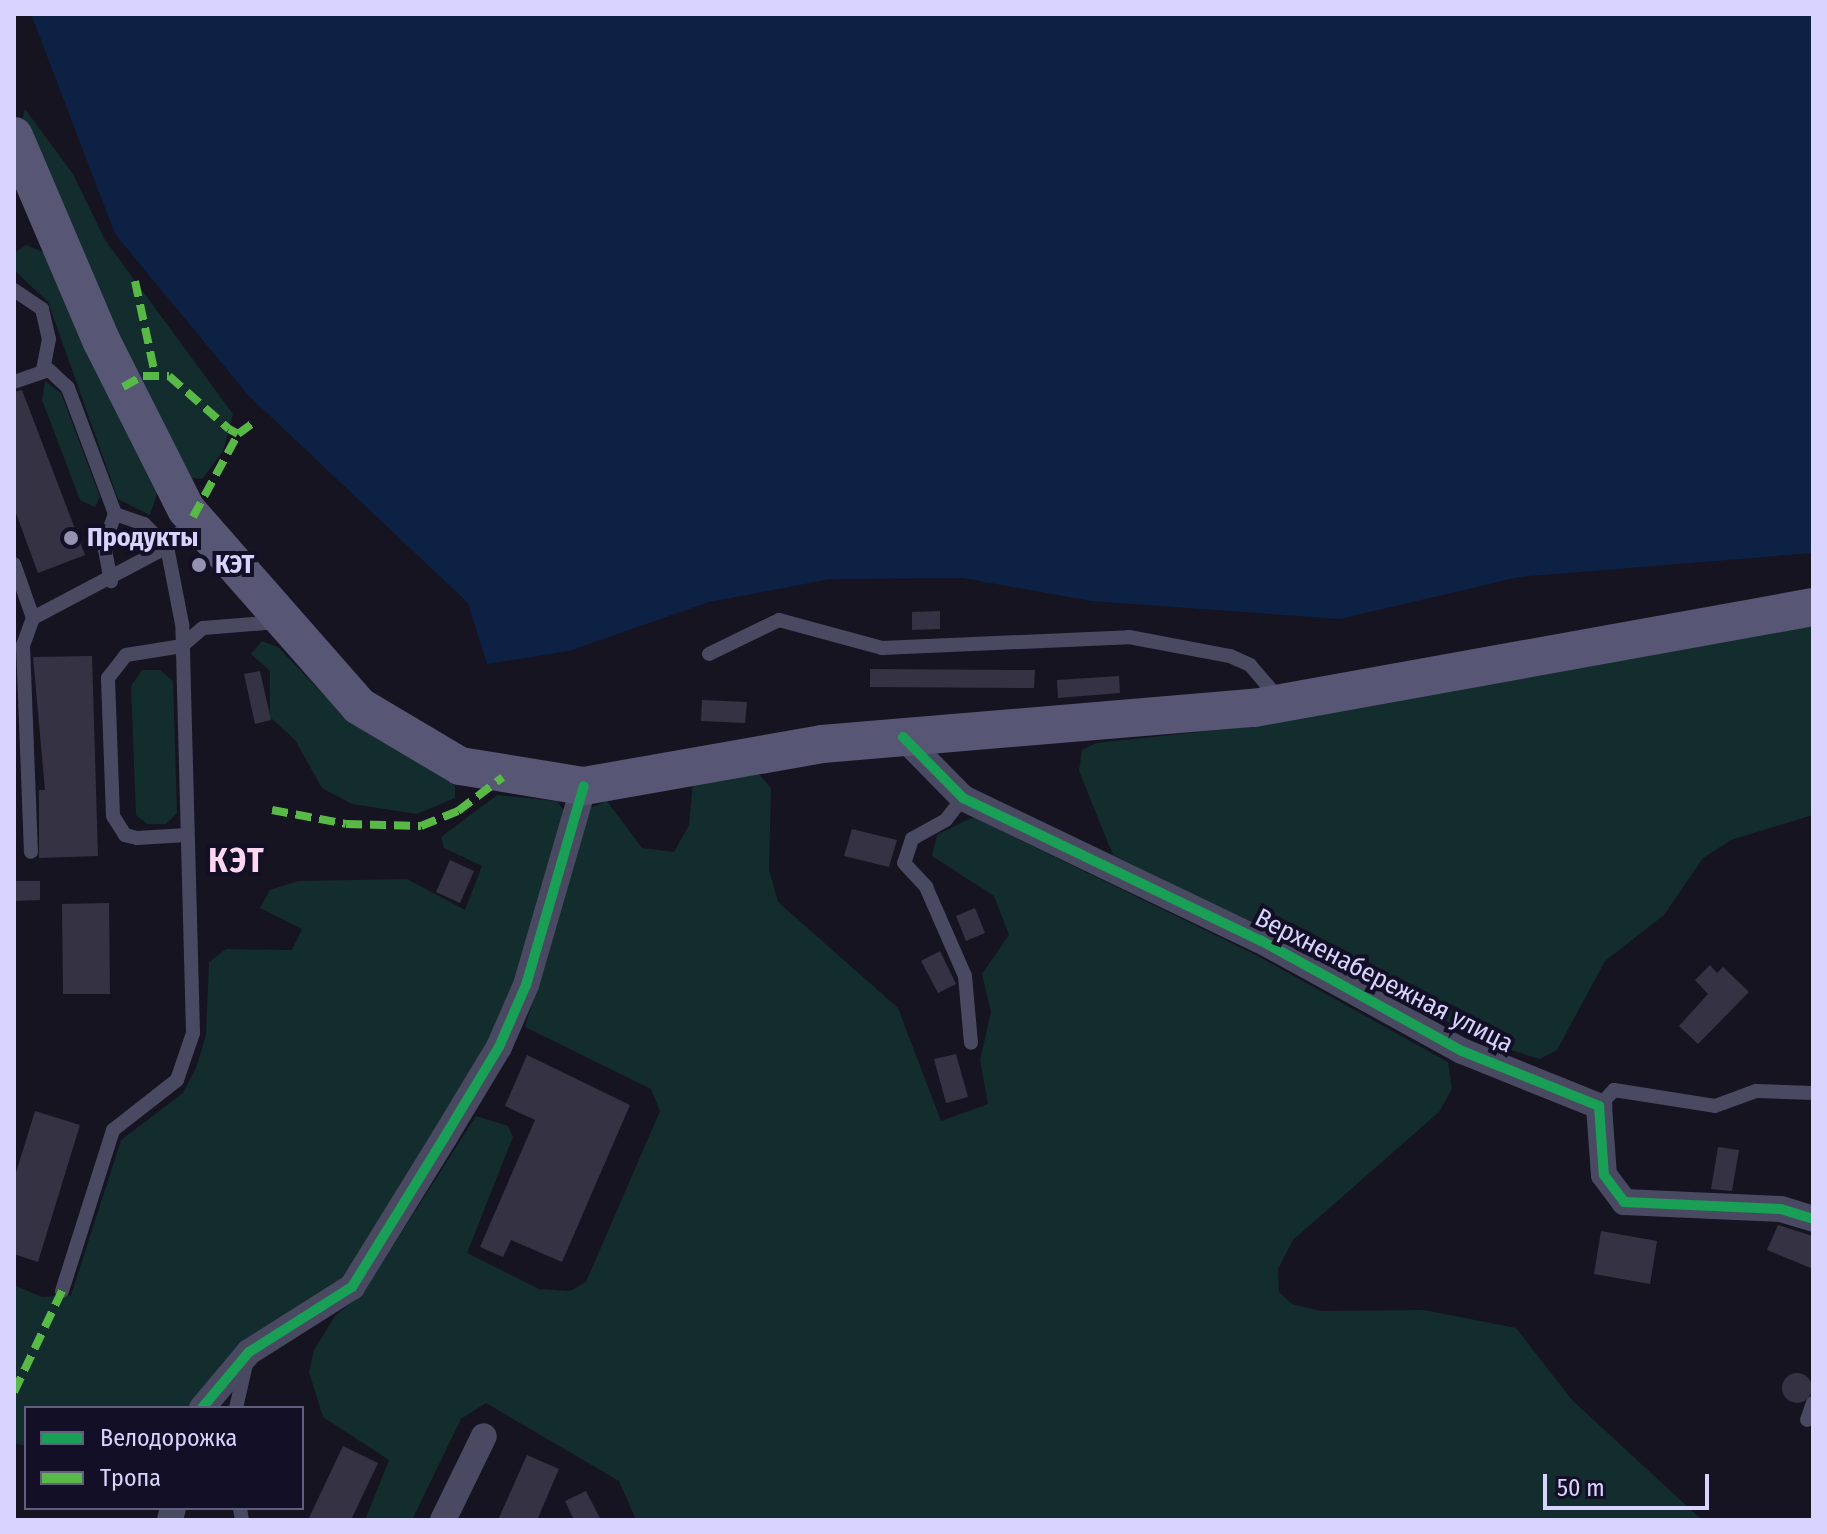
<!DOCTYPE html>
<meta charset="utf-8">
<style>
body{margin:0}
#map{position:relative;width:1827px;height:1534px;overflow:hidden;background:#161421;font-family:"Fira Sans Condensed",sans-serif}
div>[style]{position:absolute}
.green>*{inset:0;background:#132c2d}
.water>*{inset:0;background:#0d2144}
.building>*{inset:0;background:#343243}
.round{border-radius:50%}
.service>*{height:14px;margin:-7px;padding:0 7px;transform-origin:7px;border-radius:7px;background:#4a4962}
.minor>*{height:26px;margin:-13px;padding:0 13px;transform-origin:13px;border-radius:13px;background:#4a4962}
.secondary>*{height:38px;margin:-19px;padding:0 19px;transform-origin:19px;border-radius:19px;background:#575674}
.quiet>*{height:8px;margin-top:-4px;transform-origin:0;background:repeating-linear-gradient(90deg,#58b947 0 16px,transparent 0 24px)}
.cycleway>*{height:10px;margin:-5px;padding:0 5px;transform-origin:5px;border-radius:5px;background:#1a9f57}
.dots>*{width:22px;height:22px;translate:-50% -50%;box-sizing:border-box;border:4px solid #130f26;border-radius:50%}
span{translate:-50% -50%;white-space:nowrap;text-align:center;line-height:1.15;-webkit-text-stroke:8px #130f26;paint-order:stroke}
.poi-label{font-size:26px;color:#d9d4ff;font-weight:700}
.left{translate:0 -50%;text-align:left}
.street-label{font-size:26px;color:#d9d4ff}
.district-label{font-size:34px;color:#ffd6f0;font-weight:700;letter-spacing:2px}
.frame{position:absolute;inset:0;border:16px solid #d9d4ff;pointer-events:none}
.legend{position:absolute;left:24px;top:1406px;width:280px;height:104px;box-sizing:border-box;background:#130f26;border:2px solid #625e7d;margin:0;padding:10px 14px;list-style:none;font-size:24px;color:#d9d4ff}
.legend li{display:flex;align-items:center;gap:16px;height:40px}
.legend b{width:40px;border:2px solid #625e7d}
.scale{position:absolute;left:1543px;top:1474px;width:166px;height:36px;box-sizing:border-box;border:4px solid #d9d4ff;border-top:0;padding-left:10px;font-size:24px;line-height:28px;white-space:nowrap;color:#d9d4ff;-webkit-text-stroke:6px #130f26;paint-order:stroke}
</style>
<div id="map">
<div class="green">
<div style="clip-path:polygon(25px 109px,73px 174px,105px 240px,233px 414px,223px 451px,202px 479px,191px 478px,139px 385px,22px 120px)"></div>
<div style="clip-path:polygon(26px 245px,43px 252px,157px 494px,150px 515px,118px 499px,48px 302px,14px 270px,14px 253px)"></div>
<div style="clip-path:polygon(45px 381px,61px 393px,100px 497px,95px 507px,80px 500px,42px 400px)"></div>
<div style="clip-path:polygon(1813px 626px,1813px 815px,1731px 840px,1703px 858px,1664px 915px,1605px 961px,1557px 1050px,1540px 1059px,1494px 1045px,1113px 855px,1079px 771px,1082px 750px,1096px 743px,1255px 726px)"></div>
<div style="clip-path:polygon(262px 641px,278px 647px,348px 720px,455px 785px,455px 798px,417px 814px,352px 804px,322px 788px,295px 740px,270px 717px,270px 671px,251px 654px)"></div>
<div style="clip-path:polygon(142px 670px,160px 670px,173px 681px,177px 813px,166px 824px,147px 824px,136px 815px,131px 686px)"></div>
<div style="clip-path:polygon(758px 773px,771px 788px,769px 870px,778px 902px,898px 1008px,941px 1121px,988px 1104px,980px 1060px,991px 1012px,982px 974px,1009px 935px,994px 896px,932px 856px,937px 835px,973px 817px,1256px 955px,1448px 1062px,1452px 1089px,1439px 1112px,1293px 1240px,1278px 1269px,1279px 1292px,1292px 1304px,1321px 1311px,1424px 1310px,1516px 1328px,1572px 1400px,1702px 1520px,636px 1520px,619px 1481px,486px 1403px,461px 1419px,412px 1520px,365px 1520px,389px 1460px,323px 1417px,309px 1372px,314px 1350px,335px 1316px,362px 1294px,476px 1116px,508px 1126px,513px 1137px,467px 1253px,539px 1289px,570px 1291px,586px 1282px,660px 1111px,651px 1089px,525px 1027px,590px 808px,607px 801px,642px 848px,674px 852px,689px 825px,693px 781px)"></div>
<div style="clip-path:polygon(497px 795px,557px 801px,565px 812px,514px 980px,488px 1041px,344px 1279px,245px 1340px,188px 1408px,26px 1408px,26px 1446px,15px 1443px,14px 1285px,42px 1297px,71px 1295px,121px 1140px,183px 1093px,196px 1068px,206px 1035px,209px 962px,226px 949px,292px 950px,302px 929px,260px 908px,270px 890px,298px 881px,407px 879px,465px 910px,482px 866px,444px 848px,441px 837px)"></div>
</div>
<div class="water">
<div style="clip-path:polygon(31px 14px,1813px 14px,1813px 553px,1519px 577px,1340px 619px,1091px 601px,963px 578px,831px 579px,709px 602px,569px 651px,487px 664px,468px 603px,249px 396px,115px 234px)"></div>
</div>
<div class="building">
<div style="clip-path:polygon(22px 390px,85px 555px,38px 573px,14px 508px,14px 392px)"></div>
<div style="clip-path:polygon(940px 611px,940px 629px,912px 630px,912px 612px)"></div>
<div style="clip-path:polygon(92px 656px,98px 856px,39px 858px,39px 790px,45px 790px,33px 657px)"></div>
<div style="clip-path:polygon(870px 669px,1035px 670px,1034px 688px,870px 687px)"></div>
<div style="clip-path:polygon(260px 671px,271px 720px,255px 724px,244px 674px)"></div>
<div style="clip-path:polygon(1119px 676px,1120px 693px,1058px 698px,1057px 680px)"></div>
<div style="clip-path:polygon(702px 700px,747px 702px,745px 723px,701px 721px)"></div>
<div style="clip-path:polygon(852px 829px,897px 840px,889px 867px,844px 856px)"></div>
<div style="clip-path:polygon(450px 860px,474px 871px,460px 903px,436px 892px)"></div>
<div style="clip-path:polygon(14px 881px,40px 881px,40px 900px,14px 901px)"></div>
<div style="clip-path:polygon(109px 903px,110px 994px,63px 994px,62px 904px)"></div>
<div style="clip-path:polygon(975px 908px,985px 933px,966px 941px,956px 916px)"></div>
<div style="clip-path:polygon(940px 951px,956px 984px,938px 993px,921px 961px)"></div>
<div style="clip-path:polygon(1710px 965px,1717px 973px,1723px 967px,1749px 992px,1698px 1044px,1679px 1026px,1708px 994px,1695px 980px)"></div>
<div style="clip-path:polygon(956px 1054px,968px 1097px,946px 1103px,934px 1059px)"></div>
<div style="clip-path:polygon(527px 1055px,630px 1105px,562px 1262px,511px 1240px,503px 1257px,480px 1247px,535px 1120px,505px 1106px)"></div>
<div style="clip-path:polygon(35px 1111px,80px 1125px,38px 1262px,14px 1254px,14px 1179px)"></div>
<div style="clip-path:polygon(1718px 1147px,1739px 1150px,1732px 1191px,1711px 1189px)"></div>
<div style="clip-path:polygon(1778px 1225px,1813px 1236px,1813px 1269px,1767px 1250px)"></div>
<div style="clip-path:polygon(1601px 1231px,1657px 1241px,1650px 1284px,1594px 1274px)"></div>
<div class="round" style="left:1782px;top:1373px;width:30px;height:30px"></div>
<div style="clip-path:polygon(343px 1446px,378px 1463px,351px 1520px,308px 1520px)"></div>
<div style="clip-path:polygon(527px 1455px,559px 1469px,537px 1520px,498px 1520px)"></div>
<div style="clip-path:polygon(586px 1491px,601px 1520px,574px 1520px,565px 1501px)"></div>
</div>
<div class="service">
<div style="left:14px;top:290px;width:34px;rotate:34deg"></div>
<div style="left:42px;top:309px;width:31px;rotate:77deg"></div>
<div style="left:49px;top:339px;width:33px;rotate:101deg"></div>
<div style="left:14px;top:382px;width:37px;rotate:-19deg"></div>
<div style="left:49px;top:370px;width:26px;rotate:43deg"></div>
<div style="left:68px;top:388px;width:134px;rotate:69.5deg"></div>
<div style="left:115px;top:514px;width:33px;rotate:110deg"></div>
<div style="left:104px;top:545px;width:37px;rotate:79deg"></div>
<div style="left:14px;top:564px;width:57px;rotate:70.6deg"></div>
<div style="left:33px;top:618px;width:29px;rotate:110deg"></div>
<div style="left:23px;top:645px;width:207px;rotate:87.8deg"></div>
<div style="left:33px;top:618px;width:152px;rotate:-27.9deg"></div>
<div style="left:167px;top:547px;width:39px;rotate:-48deg"></div>
<div style="left:709px;top:654px;width:78px;rotate:-25.9deg"></div>
<div style="left:779px;top:620px;width:107px;rotate:15.2deg"></div>
<div style="left:882px;top:648px;width:247px;rotate:-2.5deg"></div>
<div style="left:1129px;top:637px;width:103px;rotate:10.7deg"></div>
<div style="left:1230px;top:656px;width:22px;rotate:24deg"></div>
<div style="left:1250px;top:665px;width:46px;rotate:49.4deg"></div>
<div style="left:963px;top:798px;width:28px;rotate:128deg"></div>
<div style="left:946px;top:820px;width:39px;rotate:151deg"></div>
<div style="left:912px;top:839px;width:25px;rotate:108deg"></div>
<div style="left:904px;top:863px;width:33px;rotate:47deg"></div>
<div style="left:926px;top:887px;width:97px;rotate:66.3deg"></div>
<div style="left:965px;top:976px;width:67px;rotate:84.9deg"></div>
<div style="left:187px;top:835px;width:50px;rotate:176.6deg"></div>
<div style="left:137px;top:838px;width:12px;rotate:-166deg"></div>
<div style="left:125px;top:835px;width:22px;rotate:-122deg"></div>
<div style="left:113px;top:816px;width:138px;rotate:-92.1deg"></div>
<div style="left:108px;top:678px;width:29px;rotate:-52deg"></div>
<div style="left:126px;top:655px;width:57px;rotate:-9.1deg"></div>
<div style="left:182px;top:646px;width:28px;rotate:-41deg"></div>
<div style="left:203px;top:628px;width:76px;rotate:-4.5deg"></div>
<div style="left:1599px;top:1106px;width:22px;rotate:-47deg"></div>
<div style="left:1614px;top:1090px;width:102px;rotate:9deg"></div>
<div style="left:1715px;top:1106px;width:44px;rotate:-20.1deg"></div>
<div style="left:1756px;top:1091px;width:57px;rotate:2deg"></div>
<div style="left:62px;top:1291px;width:169px;rotate:-72.4deg"></div>
<div style="left:113px;top:1130px;width:81px;rotate:-38deg"></div>
<div style="left:177px;top:1080px;width:50px;rotate:-71.2deg"></div>
<div style="left:193px;top:1033px;width:409px;rotate:-91.5deg"></div>
<div style="left:182px;top:624px;width:78px;rotate:-101deg"></div>
<div style="left:167px;top:547px;width:33px;rotate:-135deg"></div>
<div style="left:144px;top:524px;width:31px;rotate:-161deg"></div>
<div style="left:236px;top:1408px;width:45px;rotate:-77.2deg"></div>
<div style="left:1807px;top:1420px;width:18px;rotate:-71deg"></div>
<div style="left:240px;top:1508px;width:12px;rotate:81deg"></div>
</div>
<div class="minor">
<div style="left:903px;top:737px;width:86px;rotate:45.5deg"></div>
<div style="left:963px;top:798px;width:329px;rotate:25.6deg"></div>
<div style="left:1260px;top:940px;width:230px;rotate:28.8deg"></div>
<div style="left:1462px;top:1051px;width:148px;rotate:21.9deg"></div>
<div style="left:1599px;top:1106px;width:69px;rotate:85.9deg"></div>
<div style="left:1604px;top:1175px;width:34px;rotate:53deg"></div>
<div style="left:1624px;top:1202px;width:157px;rotate:2.6deg"></div>
<div style="left:1781px;top:1209px;width:34px;rotate:17deg"></div>
<div style="left:202px;top:1408px;width:73px;rotate:-50deg"></div>
<div style="left:249px;top:1352px;width:122px;rotate:-32.3deg"></div>
<div style="left:352px;top:1287px;width:175px;rotate:-58.3deg"></div>
<div style="left:444px;top:1138px;width:106px;rotate:-58.9deg"></div>
<div style="left:499px;top:1047px;width:68px;rotate:-66.5deg"></div>
<div style="left:526px;top:985px;width:207px;rotate:-73.8deg"></div>
<div style="left:170px;top:1520px;width:12px;rotate:-76deg"></div>
<div style="left:443px;top:1520px;width:93px;rotate:-64deg"></div>
</div>
<div class="secondary">
<div style="left:14px;top:136px;width:224px;rotate:66.9deg"></div>
<div style="left:102px;top:342px;width:187px;rotate:63.3deg"></div>
<div style="left:186px;top:509px;width:262px;rotate:48.7deg"></div>
<div style="left:359px;top:706px;width:117px;rotate:30.7deg"></div>
<div style="left:460px;top:766px;width:126px;rotate:9.2deg"></div>
<div style="left:584px;top:786px;width:242px;rotate:-10deg"></div>
<div style="left:822px;top:744px;width:433px;rotate:-4.8deg"></div>
<div style="left:1254px;top:708px;width:568px;rotate:-10.24deg"></div>
</div>
<div class="quiet">
<div style="left:135px;top:281px;width:95px;rotate:77.9deg"></div>
<div style="left:123px;top:387px;width:23px;rotate:-29deg"></div>
<div style="left:143px;top:376px;width:26px"></div>
<div style="left:169px;top:376px;width:80px;rotate:41.5deg"></div>
<div style="left:229px;top:429px;width:10px;rotate:29deg"></div>
<div style="left:238px;top:434px;width:17px;rotate:-36deg"></div>
<div style="left:193px;top:517px;width:94px;rotate:-61.5deg"></div>
<div style="left:272px;top:810px;width:75px;rotate:10.7deg"></div>
<div style="left:346px;top:824px;width:75px;rotate:1.5deg"></div>
<div style="left:421px;top:826px;width:40px;rotate:-22deg"></div>
<div style="left:458px;top:811px;width:56px;rotate:-37.1deg"></div>
<div style="left:14px;top:1392px;width:112px;rotate:-64.6deg"></div>
</div>
<div class="cycleway">
<div style="left:903px;top:737px;width:86px;rotate:45.5deg"></div>
<div style="left:963px;top:798px;width:329px;rotate:25.6deg"></div>
<div style="left:1260px;top:940px;width:230px;rotate:28.8deg"></div>
<div style="left:1462px;top:1051px;width:148px;rotate:21.9deg"></div>
<div style="left:1599px;top:1106px;width:69px;rotate:85.9deg"></div>
<div style="left:1604px;top:1175px;width:34px;rotate:53deg"></div>
<div style="left:1624px;top:1202px;width:157px;rotate:2.6deg"></div>
<div style="left:1781px;top:1209px;width:34px;rotate:17deg"></div>
<div style="left:202px;top:1408px;width:73px;rotate:-50deg"></div>
<div style="left:249px;top:1352px;width:122px;rotate:-32.3deg"></div>
<div style="left:352px;top:1287px;width:175px;rotate:-58.3deg"></div>
<div style="left:444px;top:1138px;width:106px;rotate:-58.9deg"></div>
<div style="left:499px;top:1047px;width:68px;rotate:-66.5deg"></div>
<div style="left:526px;top:985px;width:207px;rotate:-73.8deg"></div>
</div>
<div class="dots">
<div style="left:71px;top:538px;background:#9591b1"></div>
<div style="left:199px;top:565px;background:#9591b1"></div>
</div>
<div class="poi-label">
<span class="left" style="left:87px;top:538px">Продукты</span>
<span class="left" style="left:215px;top:565px">КЭТ</span>
</div>
<div class="street-label">
<span style="left:1384px;top:981px;rotate:27deg">Верхненабережная улица</span>
</div>
<div class="district-label">
<span style="left:237px;top:861px">КЭТ</span>
</div>
<div class="frame"></div>
<ul class="legend">
<li><b style="height:10px;background:#1a9f57"></b>Велодорожка</li>
<li><b style="height:10px;background:#58b947"></b>Тропа</li>
</ul>
<div class="scale">50 m</div>
</div>
